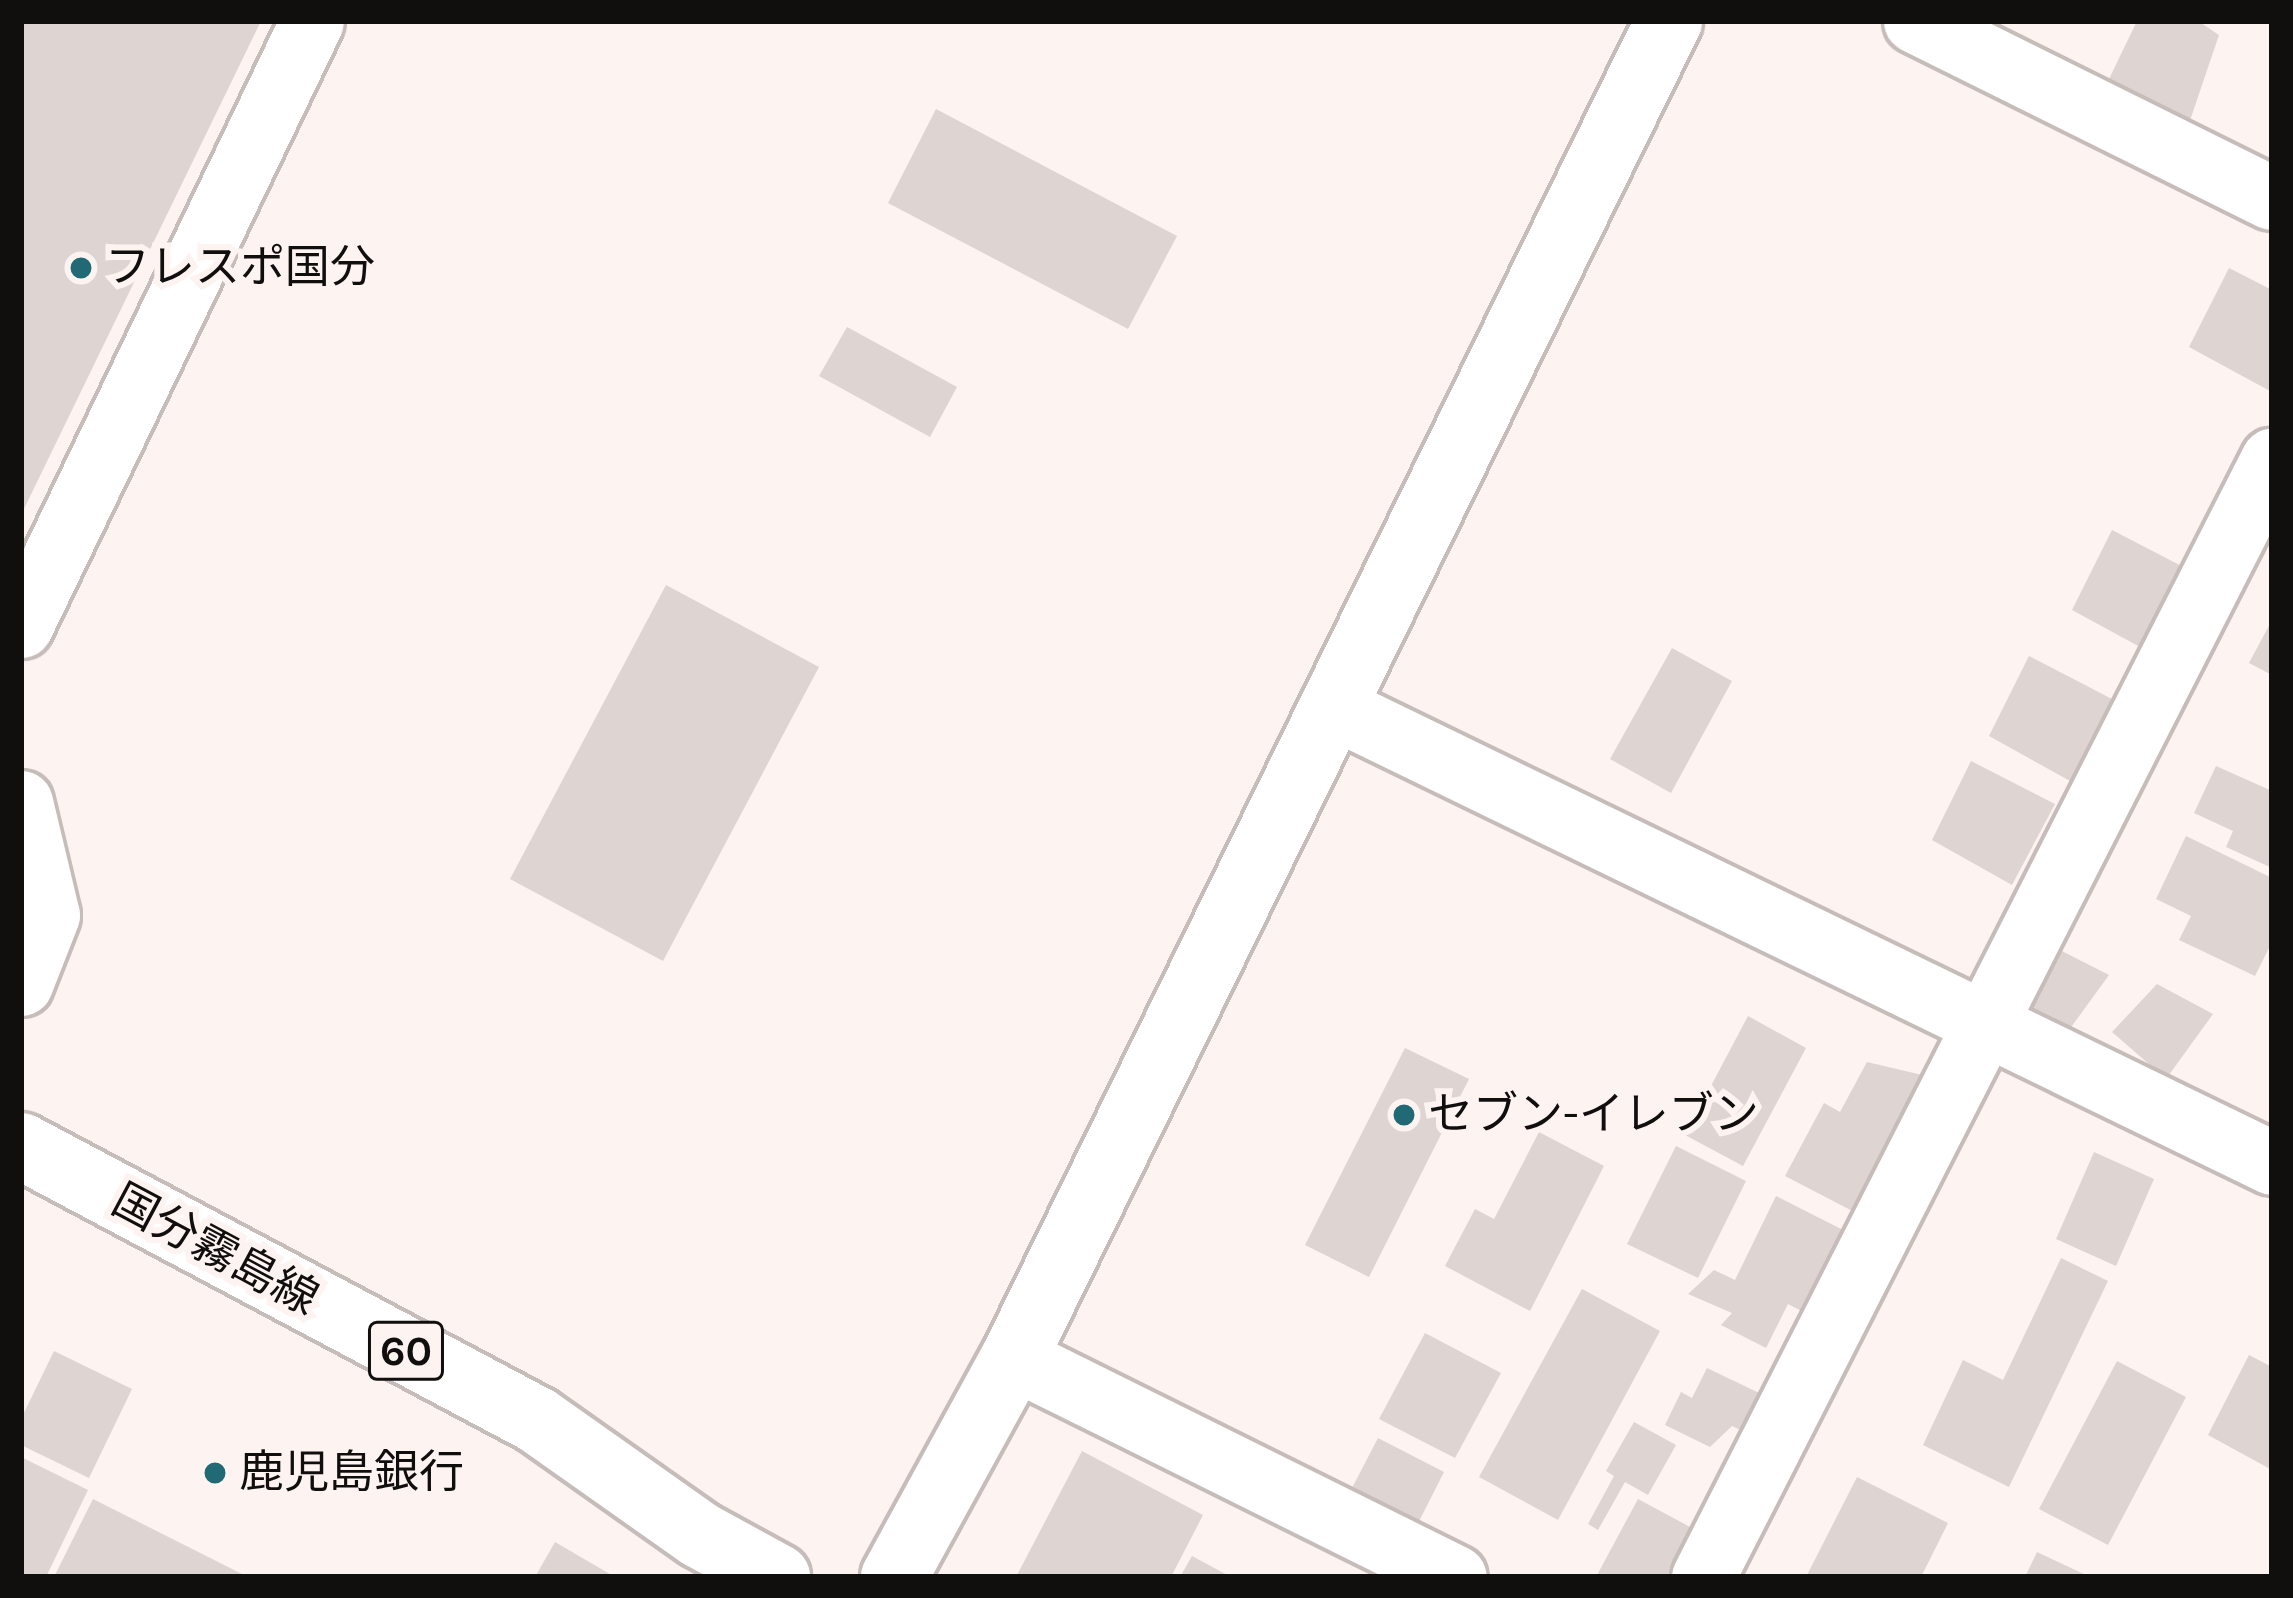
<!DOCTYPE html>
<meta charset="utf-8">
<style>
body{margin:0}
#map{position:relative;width:2293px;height:1598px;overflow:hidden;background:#fdf3f1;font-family:Karla,"Noto Sans JP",sans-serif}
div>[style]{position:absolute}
.building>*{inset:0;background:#ded4d2}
.roads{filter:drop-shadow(3px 0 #c6bcba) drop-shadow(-3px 0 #c6bcba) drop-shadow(0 3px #c6bcba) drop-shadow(0 -3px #c6bcba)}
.street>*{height:63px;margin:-31.5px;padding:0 31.5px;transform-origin:31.5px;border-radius:31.5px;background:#fff}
.secondary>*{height:66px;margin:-33px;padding:0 33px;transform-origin:33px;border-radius:33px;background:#fff}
.primary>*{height:66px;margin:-33px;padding:0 33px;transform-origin:33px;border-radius:33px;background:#fff}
.dots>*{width:33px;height:33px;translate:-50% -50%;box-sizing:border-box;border:6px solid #fdf3f1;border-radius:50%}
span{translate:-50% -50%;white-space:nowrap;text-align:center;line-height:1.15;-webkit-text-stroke:12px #fdf3f1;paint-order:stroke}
.shield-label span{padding:3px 9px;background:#fdf3f1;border:3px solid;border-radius:9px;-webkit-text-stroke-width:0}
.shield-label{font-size:42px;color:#110e0e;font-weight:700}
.poi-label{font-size:45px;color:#110e0e}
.left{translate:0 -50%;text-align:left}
.street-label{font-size:45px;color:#110e0e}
.frame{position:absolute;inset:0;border:24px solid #110e0e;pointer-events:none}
</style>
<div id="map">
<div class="building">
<div style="clip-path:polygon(21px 21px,261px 21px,21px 515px)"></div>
<div style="clip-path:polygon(2137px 21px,2198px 21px,2219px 35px,2182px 144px,2096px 106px)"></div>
<div style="clip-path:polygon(936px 109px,1177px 236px,1128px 329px,888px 203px)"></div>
<div style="clip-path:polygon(2229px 268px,2272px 290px,2270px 391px,2189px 347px)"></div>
<div style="clip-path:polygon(847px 327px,957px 387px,930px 437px,819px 376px)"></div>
<div style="clip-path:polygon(2112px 530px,2195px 573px,2153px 654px,2072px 610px)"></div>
<div style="clip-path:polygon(666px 585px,819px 667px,663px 961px,510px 879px)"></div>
<div style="clip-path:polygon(2272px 620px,2272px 675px,2249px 663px)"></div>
<div style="clip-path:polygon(1672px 648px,1732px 681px,1671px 793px,1610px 759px)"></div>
<div style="clip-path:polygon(2029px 656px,2112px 699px,2070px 781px,1989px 736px)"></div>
<div style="clip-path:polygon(1971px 761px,2055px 804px,2012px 885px,1932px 840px)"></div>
<div style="clip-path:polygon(2216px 766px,2272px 791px,2272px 868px,2226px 847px,2233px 831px,2194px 813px)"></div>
<div style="clip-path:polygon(2186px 836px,2272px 878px,2272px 942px,2255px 976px,2179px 940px,2191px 916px,2156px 899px)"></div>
<div style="clip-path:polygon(2052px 946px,2109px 975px,2061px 1041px,2008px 994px)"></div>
<div style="clip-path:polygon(2157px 984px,2213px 1014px,2166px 1079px,2112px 1032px)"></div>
<div style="clip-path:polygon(1748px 1016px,1806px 1048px,1743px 1166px,1685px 1135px)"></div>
<div style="clip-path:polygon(1405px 1048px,1469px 1079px,1369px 1277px,1305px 1245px)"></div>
<div style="clip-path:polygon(1867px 1062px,1935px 1078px,1862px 1216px,1785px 1176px,1824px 1103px,1840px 1112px)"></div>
<div style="clip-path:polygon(1539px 1132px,1604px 1166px,1530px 1311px,1445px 1266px,1475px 1209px,1494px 1219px)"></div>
<div style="clip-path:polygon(1676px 1146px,1746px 1181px,1698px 1278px,1627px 1244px)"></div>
<div style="clip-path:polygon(2094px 1152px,2154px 1179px,2116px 1266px,2056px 1239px)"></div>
<div style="clip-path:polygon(1776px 1196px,1853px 1235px,1813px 1317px,1788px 1304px,1766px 1348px,1721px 1325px,1732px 1313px,1688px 1294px,1714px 1270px,1735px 1280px)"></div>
<div style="clip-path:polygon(2061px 1258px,2108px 1281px,2009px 1487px,1923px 1445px,1963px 1360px,2003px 1380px)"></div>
<div style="clip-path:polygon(1582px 1289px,1660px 1331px,1558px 1520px,1479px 1477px)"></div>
<div style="clip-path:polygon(1425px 1333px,1501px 1373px,1455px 1458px,1379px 1419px)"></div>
<div style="clip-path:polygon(54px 1351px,132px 1389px,89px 1478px,21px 1445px,21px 1419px)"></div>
<div style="clip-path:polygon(2249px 1355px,2272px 1367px,2272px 1470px,2208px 1435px)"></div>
<div style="clip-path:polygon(2117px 1361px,2186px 1397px,2108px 1545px,2039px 1509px)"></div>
<div style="clip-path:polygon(1707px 1368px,1776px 1401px,1758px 1438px,1732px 1426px,1710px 1447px,1665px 1425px,1681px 1392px,1692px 1398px)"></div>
<div style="clip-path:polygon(1634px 1422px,1676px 1445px,1648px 1495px,1625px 1482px,1598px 1530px,1588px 1524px,1614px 1476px,1606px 1471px)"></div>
<div style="clip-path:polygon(1378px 1438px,1444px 1472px,1405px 1549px,1338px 1515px)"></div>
<div style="clip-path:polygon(1082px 1451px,1203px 1515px,1171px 1577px,1016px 1577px)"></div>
<div style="clip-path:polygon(21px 1457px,88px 1490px,46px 1577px,21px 1577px)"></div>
<div style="clip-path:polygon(1857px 1477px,1948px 1523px,1921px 1577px,1806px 1577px)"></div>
<div style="clip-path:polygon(93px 1499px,248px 1577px,54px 1577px)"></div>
<div style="clip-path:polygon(1638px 1499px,1705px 1535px,1684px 1577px,1596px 1577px)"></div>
<div style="clip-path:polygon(555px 1542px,615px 1577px,535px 1577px)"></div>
<div style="clip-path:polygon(2037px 1552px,2090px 1577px,2025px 1577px)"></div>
<div style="clip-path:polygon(1192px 1556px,1231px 1577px,1180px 1577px)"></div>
</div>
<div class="roads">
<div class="street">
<div style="left:1915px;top:21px;width:398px;rotate:26.4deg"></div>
<div style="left:21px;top:626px;width:671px;rotate:-64.31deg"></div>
<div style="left:1331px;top:706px;width:1046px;rotate:25.9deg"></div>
<div style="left:21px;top:802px;width:116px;rotate:76.6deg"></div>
<div style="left:48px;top:915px;width:74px;rotate:111.4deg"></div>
<div style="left:1014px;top:1358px;width:492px;rotate:26.4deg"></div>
<div style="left:1703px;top:1577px;width:1254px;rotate:-63.01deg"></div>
</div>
<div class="secondary">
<div style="left:894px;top:1577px;width:250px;rotate:-61.3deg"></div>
<div style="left:1014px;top:1358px;width:1489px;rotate:-63.9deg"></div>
</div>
<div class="primary">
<div style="left:21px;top:1146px;width:584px;rotate:27.97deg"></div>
<div style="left:537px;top:1420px;width:199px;rotate:35.2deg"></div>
<div style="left:700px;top:1535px;width:88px;rotate:28.6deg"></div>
</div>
</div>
<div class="dots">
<div style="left:81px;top:268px;background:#206975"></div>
<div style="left:1404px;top:1115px;background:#206975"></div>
<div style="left:215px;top:1473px;background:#206975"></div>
</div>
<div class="shield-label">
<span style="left:406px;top:1351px">60</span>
</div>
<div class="poi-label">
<span class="left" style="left:105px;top:268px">フレスポ国分</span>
<span class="left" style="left:1428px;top:1115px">セブン-イレブン</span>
<span class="left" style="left:239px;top:1473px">鹿児島銀行</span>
</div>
<div class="street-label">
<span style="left:215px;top:1250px;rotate:28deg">国分霧島線</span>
</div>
<div class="frame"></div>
</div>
